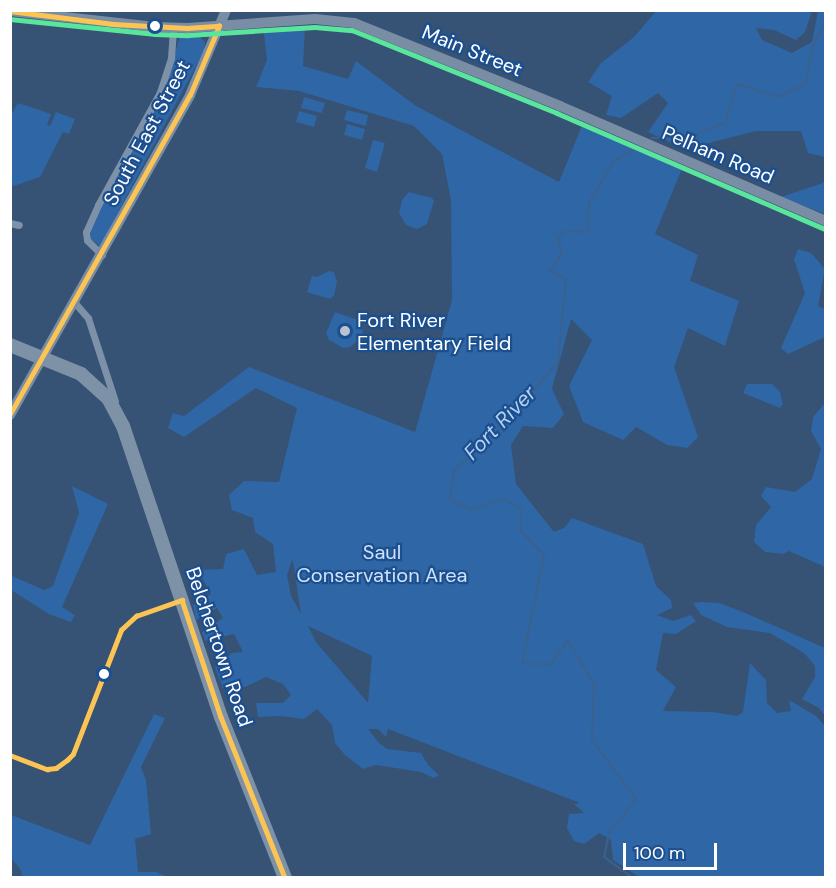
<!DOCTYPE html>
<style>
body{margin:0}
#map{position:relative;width:836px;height:888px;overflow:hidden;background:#365274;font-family:"DM Sans",sans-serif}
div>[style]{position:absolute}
.green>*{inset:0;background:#2f66a5}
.stream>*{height:2px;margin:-1px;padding:0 1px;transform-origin:1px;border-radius:1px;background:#3b618d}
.street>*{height:7px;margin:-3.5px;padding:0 3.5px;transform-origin:3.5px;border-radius:3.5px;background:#7d92a8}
.secondary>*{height:10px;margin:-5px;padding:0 5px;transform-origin:5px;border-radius:5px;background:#798da4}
.highway>*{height:14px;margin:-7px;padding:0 7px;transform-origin:7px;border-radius:7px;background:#7e92a7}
.bus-1>*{height:4.5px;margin:-2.25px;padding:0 2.25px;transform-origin:2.25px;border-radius:2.25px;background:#fcc553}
.bus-2>*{height:4.5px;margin:-2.25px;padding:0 2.25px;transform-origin:2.25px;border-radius:2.25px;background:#5ae59c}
.dots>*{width:16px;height:16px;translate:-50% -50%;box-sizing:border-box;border:3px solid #1b4f8f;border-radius:50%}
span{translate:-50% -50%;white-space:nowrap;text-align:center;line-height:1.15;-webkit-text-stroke:4.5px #1b4f8f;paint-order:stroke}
.street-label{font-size:20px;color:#fff}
.poi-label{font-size:20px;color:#fff}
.left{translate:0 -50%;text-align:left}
.park-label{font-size:20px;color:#cfe3fa}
.water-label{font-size:21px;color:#b5d3f5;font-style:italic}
.frame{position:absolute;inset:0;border:12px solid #fff;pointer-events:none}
.scale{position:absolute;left:623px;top:843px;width:94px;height:27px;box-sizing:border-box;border:3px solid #fff;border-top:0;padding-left:8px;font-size:18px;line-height:21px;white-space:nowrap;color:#fff;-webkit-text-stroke:4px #1b4f8f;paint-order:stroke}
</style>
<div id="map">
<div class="green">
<div style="clip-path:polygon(657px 10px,812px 11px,805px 32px,796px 40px,774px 30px,756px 28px,762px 40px,792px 53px,812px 42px,818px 11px,825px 11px,825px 157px,808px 153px,801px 131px,756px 131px,685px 149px,648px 132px,668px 103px,658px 93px,621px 118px,606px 115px,612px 96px,588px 82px,601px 63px,634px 37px)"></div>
<div style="clip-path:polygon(evenodd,305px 27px,303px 66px,348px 79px,356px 61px,416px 106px,559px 182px,583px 123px,683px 166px,655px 234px,698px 255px,690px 281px,739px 301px,725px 346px,688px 328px,674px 367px,698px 437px,687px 448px,667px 445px,636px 427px,623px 440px,583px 422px,569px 386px,592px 340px,571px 319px,552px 389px,564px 414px,553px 428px,523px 426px,511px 445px,516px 484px,554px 532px,564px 528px,572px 518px,643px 544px,656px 586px,671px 600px,672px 608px,657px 615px,673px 621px,691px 615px,696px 621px,676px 634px,663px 633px,656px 670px,676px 687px,663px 711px,713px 712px,737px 716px,743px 712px,750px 663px,766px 680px,767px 703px,777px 713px,791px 711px,789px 700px,816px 716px,825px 726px,825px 877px,639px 877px,613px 860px,611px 840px,599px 833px,584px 844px,574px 841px,567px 828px,569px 814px,584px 813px,574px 804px,580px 803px,388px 729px,386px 737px,378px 729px,368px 729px,379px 743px,387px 749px,421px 753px,428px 765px,439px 775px,434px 778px,421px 772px,376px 765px,363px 769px,344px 754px,335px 743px,332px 725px,317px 709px,304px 719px,280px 716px,258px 717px,256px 703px,283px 703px,291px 695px,283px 684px,266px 677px,245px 687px,223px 688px,215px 667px,232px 653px,243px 652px,234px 634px,205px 641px,202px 632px,223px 618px,217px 608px,196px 620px,193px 605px,211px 594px,198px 570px,223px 569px,226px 554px,244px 549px,257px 575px,276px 572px,273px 544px,255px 532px,253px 518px,232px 510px,229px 495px,244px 481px,279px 482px,297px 408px,256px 388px,184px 437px,168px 428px,173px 413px,184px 416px,249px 367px,415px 432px,452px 300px,451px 200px,442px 154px,414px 126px,299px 91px,256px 87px,267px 60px,264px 33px,305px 27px,292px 560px,293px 561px,301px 614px,291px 596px,287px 575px,292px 560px,305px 27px,308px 626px,372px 656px,368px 703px,316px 642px,308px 626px)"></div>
<div style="clip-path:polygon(180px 36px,199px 36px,205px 42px,204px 51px,100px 246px,91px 239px,91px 223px,171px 68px)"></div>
<div style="clip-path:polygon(304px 97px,325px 103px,322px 113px,301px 108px)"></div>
<div style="clip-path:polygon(18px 103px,51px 114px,47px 125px,50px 126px,56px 112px,75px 119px,69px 134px,63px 132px,40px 177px,14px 186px,10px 184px,11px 115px)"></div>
<div style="clip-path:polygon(347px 110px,368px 115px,366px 126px,344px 120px)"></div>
<div style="clip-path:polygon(299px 111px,317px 116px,314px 127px,296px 122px)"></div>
<div style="clip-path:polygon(347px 124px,365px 129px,362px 140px,344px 135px)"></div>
<div style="clip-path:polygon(373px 140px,385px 143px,377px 172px,365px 168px)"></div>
<div style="clip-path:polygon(825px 179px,825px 214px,781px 197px,823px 183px)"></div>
<div style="clip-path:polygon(409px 192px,432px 198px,434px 201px,427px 224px,417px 229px,406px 225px,399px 213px,402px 200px)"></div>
<div style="clip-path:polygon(798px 249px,811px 253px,825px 269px,818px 306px,825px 309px,825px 337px,788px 354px,781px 348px,805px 293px,794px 259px)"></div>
<div style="clip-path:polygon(329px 271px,334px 272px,337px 282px,334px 295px,330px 299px,307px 292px,312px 276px,317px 277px)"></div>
<div style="clip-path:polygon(335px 312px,358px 320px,363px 328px,362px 337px,350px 347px,343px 348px,329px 340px,326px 333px)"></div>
<div style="clip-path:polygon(747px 384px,772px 384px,780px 392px,783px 404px,780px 408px,743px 393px)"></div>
<div style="clip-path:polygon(825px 403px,825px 567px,789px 551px,783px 554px,765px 552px,754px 542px,756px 525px,771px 507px,761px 496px,766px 487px,795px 492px,812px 479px,821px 449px,811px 431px,813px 417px)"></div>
<div style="clip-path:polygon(72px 486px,108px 504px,62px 607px,75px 615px,71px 622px,49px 614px,11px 590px,10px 575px,44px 590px,53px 586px,79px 513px)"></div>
<div style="clip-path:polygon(702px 602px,719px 603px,743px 612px,825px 648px,825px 716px,819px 708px,802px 699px,815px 677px,815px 666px,804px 653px,770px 633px,727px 627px,701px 615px,693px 603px)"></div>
<div style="clip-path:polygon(154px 714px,165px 718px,141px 767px,146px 780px,151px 834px,135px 839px,138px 872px,156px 872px,168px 877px,22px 877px,21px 870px,11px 858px,11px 815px,90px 845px)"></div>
</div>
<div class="stream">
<div style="left:651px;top:138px;width:35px;rotate:-2deg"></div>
<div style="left:686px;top:137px;width:41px;rotate:-19.7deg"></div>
<div style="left:725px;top:123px;width:41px;rotate:-72.9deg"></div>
<div style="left:737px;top:84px;width:44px;rotate:17.2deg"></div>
<div style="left:779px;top:97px;width:29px;rotate:-27deg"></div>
<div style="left:805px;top:84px;width:39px;rotate:-78deg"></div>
<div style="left:813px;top:46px;width:30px;rotate:-64deg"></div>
<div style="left:633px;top:878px;width:36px;rotate:-144deg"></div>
<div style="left:604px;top:857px;width:25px;rotate:-78deg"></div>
<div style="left:609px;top:833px;width:43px;rotate:-51.5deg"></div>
<div style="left:636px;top:799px;width:74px;rotate:-126.7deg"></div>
<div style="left:592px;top:740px;width:55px;rotate:-87.9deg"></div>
<div style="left:594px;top:685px;width:52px;rotate:-120deg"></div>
<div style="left:568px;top:640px;width:31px;rotate:126deg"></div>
<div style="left:550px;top:665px;width:28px;rotate:-176deg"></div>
<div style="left:522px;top:663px;width:110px;rotate:-78.5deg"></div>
<div style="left:544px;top:555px;width:33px;rotate:-134deg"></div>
<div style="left:521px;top:531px;width:22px;rotate:-90deg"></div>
<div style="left:521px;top:509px;width:20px;rotate:-150deg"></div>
<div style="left:504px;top:499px;width:36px;rotate:162deg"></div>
<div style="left:470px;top:510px;width:22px;rotate:-153deg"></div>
<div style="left:450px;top:500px;width:30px;rotate:-82deg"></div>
<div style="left:454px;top:470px;width:62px;rotate:-41.7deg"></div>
<div style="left:500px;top:429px;width:89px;rotate:-49.1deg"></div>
<div style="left:558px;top:362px;width:83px;rotate:-84.5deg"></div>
<div style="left:566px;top:279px;width:18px;rotate:-153deg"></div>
<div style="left:550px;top:271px;width:21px;rotate:-55deg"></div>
<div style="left:562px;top:254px;width:16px;rotate:-104deg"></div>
<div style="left:558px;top:238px;width:9px;rotate:-49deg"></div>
<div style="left:564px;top:231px;width:24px;rotate:2deg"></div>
<div style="left:588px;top:232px;width:30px;rotate:-88deg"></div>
<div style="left:589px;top:202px;width:49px;rotate:-58.2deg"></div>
<div style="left:615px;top:160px;width:24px;rotate:-28deg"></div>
</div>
<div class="street">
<div style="left:10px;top:223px;width:9px;rotate:13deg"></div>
<div style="left:102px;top:255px;width:21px;rotate:-135deg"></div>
<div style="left:87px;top:240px;width:8px;rotate:-97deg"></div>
<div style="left:86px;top:232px;width:30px;rotate:-66deg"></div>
<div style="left:98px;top:205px;width:129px;rotate:-61.2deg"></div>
<div style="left:160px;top:92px;width:36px;rotate:-72deg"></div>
<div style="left:171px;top:58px;width:30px;rotate:-86deg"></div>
<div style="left:75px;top:303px;width:20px;rotate:49deg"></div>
<div style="left:88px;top:318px;width:87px;rotate:72deg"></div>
</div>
<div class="secondary">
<div style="left:10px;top:11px;width:146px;rotate:6.3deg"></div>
<div style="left:155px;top:27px;width:32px;rotate:2deg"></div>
<div style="left:187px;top:28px;width:128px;rotate:-4deg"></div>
<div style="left:315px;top:19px;width:39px;rotate:6deg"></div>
<div style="left:354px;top:23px;width:222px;rotate:21.9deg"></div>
<div style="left:560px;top:106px;width:290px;rotate:23.4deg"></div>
<div style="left:10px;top:415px;width:367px;rotate:-60.6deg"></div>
<div style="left:190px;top:95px;width:92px;rotate:-67deg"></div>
</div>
<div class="highway">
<div style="left:10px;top:345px;width:77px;rotate:22.2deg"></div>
<div style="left:81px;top:374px;width:36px;rotate:42deg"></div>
<div style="left:108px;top:398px;width:32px;rotate:62deg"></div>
<div style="left:123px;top:426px;width:307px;rotate:71.4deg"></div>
<div style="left:221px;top:717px;width:173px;rotate:68.3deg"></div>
</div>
<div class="bus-1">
<div style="left:10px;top:11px;width:104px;rotate:7.2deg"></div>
<div style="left:113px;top:24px;width:74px;rotate:3.1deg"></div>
<div style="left:187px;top:28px;width:32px;rotate:-4deg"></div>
<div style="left:10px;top:414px;width:366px;rotate:-60.6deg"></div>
<div style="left:190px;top:95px;width:75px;rotate:-67.2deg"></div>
<div style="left:182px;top:600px;width:123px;rotate:71.6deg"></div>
<div style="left:221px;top:717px;width:173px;rotate:68.3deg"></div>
<div style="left:10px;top:755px;width:40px;rotate:21deg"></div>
<div style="left:47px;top:769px;width:9px;rotate:-6deg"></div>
<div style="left:56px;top:768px;width:14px;rotate:-36deg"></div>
<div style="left:67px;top:760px;width:8px;rotate:-45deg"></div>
<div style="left:73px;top:754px;width:133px;rotate:-68.8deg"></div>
<div style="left:121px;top:630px;width:21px;rotate:-43deg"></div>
<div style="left:136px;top:616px;width:49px;rotate:-19.2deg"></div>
</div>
<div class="bus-2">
<div style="left:10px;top:19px;width:146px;rotate:5.9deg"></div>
<div style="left:155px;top:34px;width:33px;rotate:2deg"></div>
<div style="left:188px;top:35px;width:127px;rotate:-3.6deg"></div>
<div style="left:315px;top:27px;width:37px;rotate:5deg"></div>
<div style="left:352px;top:30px;width:221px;rotate:22deg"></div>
<div style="left:557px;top:113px;width:290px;rotate:23.4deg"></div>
</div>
<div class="dots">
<div style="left:155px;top:26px;background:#fff"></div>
<div style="left:345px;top:331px;background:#b9c2ce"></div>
<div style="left:104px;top:674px;background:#fff"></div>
</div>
<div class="street-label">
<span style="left:472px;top:51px;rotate:22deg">Main Street</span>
<span style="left:147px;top:133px;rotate:-62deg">South East Street</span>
<span style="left:718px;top:155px;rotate:23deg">Pelham Road</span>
<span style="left:219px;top:647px;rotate:71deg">Belchertown Road</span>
</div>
<div class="poi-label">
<span class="left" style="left:357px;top:332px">Fort River<br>Elementary Field</span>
</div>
<div class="park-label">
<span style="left:382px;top:564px">Saul<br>Conservation Area</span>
</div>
<div class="water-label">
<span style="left:500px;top:423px;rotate:-46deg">Fort River</span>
</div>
<div class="frame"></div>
<div class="scale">100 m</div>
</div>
